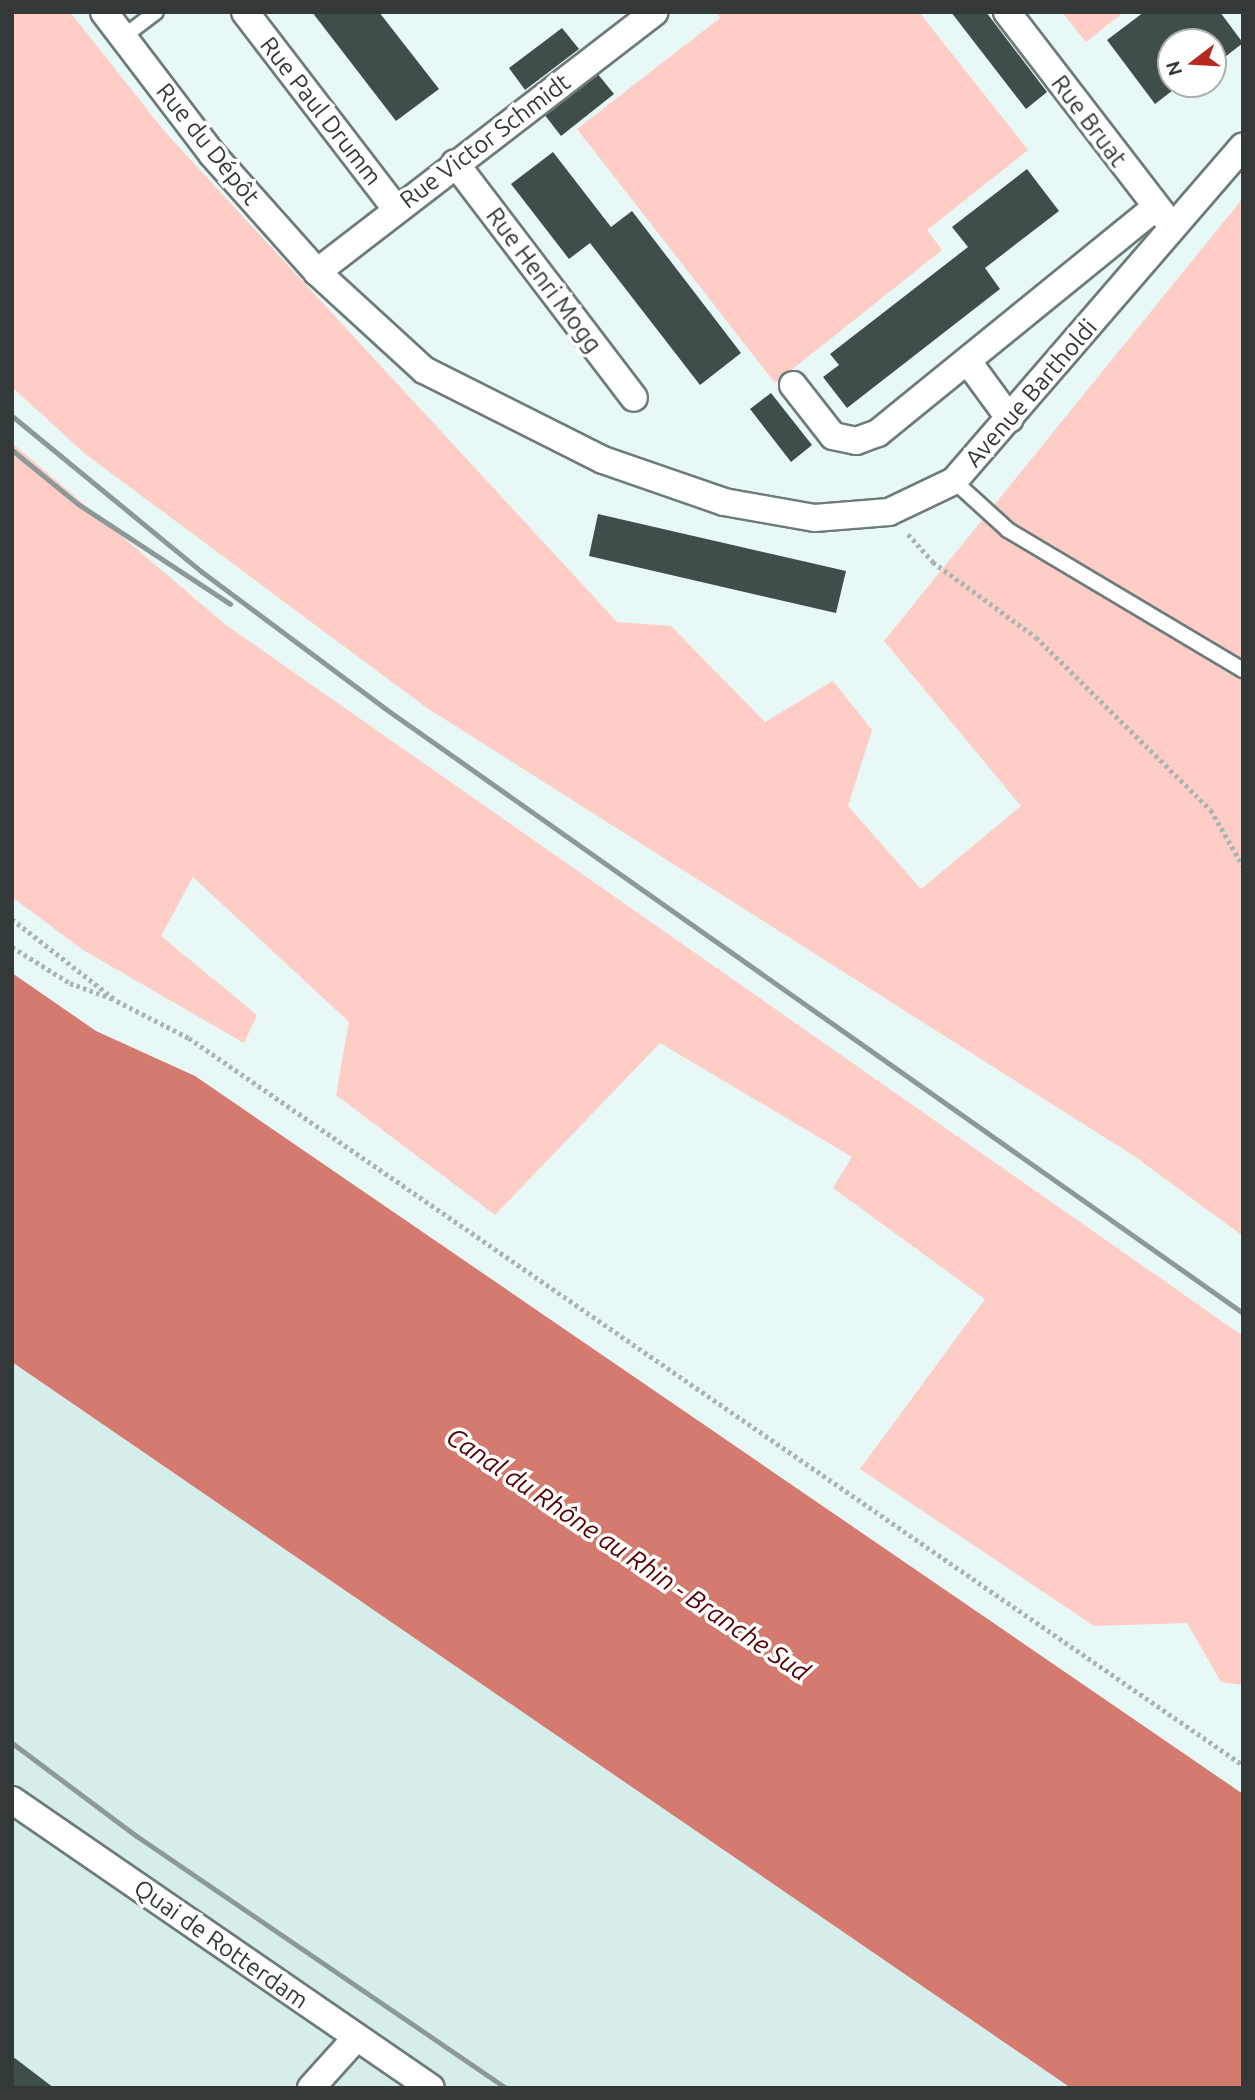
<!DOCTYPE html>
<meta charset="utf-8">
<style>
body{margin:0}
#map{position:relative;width:1255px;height:2100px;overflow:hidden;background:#e8f8f6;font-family:Ubuntu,sans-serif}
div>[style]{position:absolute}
.built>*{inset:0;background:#d5eeeb}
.green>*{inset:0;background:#fecdc6}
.water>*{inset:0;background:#d47a6f}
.building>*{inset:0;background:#3f4d4b}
.path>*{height:4.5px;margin-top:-2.25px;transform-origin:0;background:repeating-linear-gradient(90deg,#a8b5b3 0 3.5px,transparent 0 7px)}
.roads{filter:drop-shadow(2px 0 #6d7c7a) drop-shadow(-2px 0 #6d7c7a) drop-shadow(0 2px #6d7c7a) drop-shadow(0 -2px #6d7c7a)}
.lane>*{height:14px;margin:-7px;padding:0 7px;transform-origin:7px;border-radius:7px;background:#fff}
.street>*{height:26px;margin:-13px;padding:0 13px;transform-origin:13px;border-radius:13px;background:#fff}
.rail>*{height:5px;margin:-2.5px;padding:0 2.5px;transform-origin:2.5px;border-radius:2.5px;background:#8d9997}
span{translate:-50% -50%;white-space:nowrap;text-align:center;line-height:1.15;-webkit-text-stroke:7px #fff;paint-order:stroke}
.street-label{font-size:24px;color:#323938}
.water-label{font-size:26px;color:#560103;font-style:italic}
.frame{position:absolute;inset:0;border:14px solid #323938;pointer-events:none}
.north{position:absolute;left:1157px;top:28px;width:70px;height:70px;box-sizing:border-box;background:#fff;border:2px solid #adb0af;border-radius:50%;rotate:253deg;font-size:19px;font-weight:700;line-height:28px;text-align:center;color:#323938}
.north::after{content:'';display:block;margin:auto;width:24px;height:32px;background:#b72823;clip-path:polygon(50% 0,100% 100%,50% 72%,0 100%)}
</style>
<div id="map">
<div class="built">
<div style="clip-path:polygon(12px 1362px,1072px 2088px,12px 2088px)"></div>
</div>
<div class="green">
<div style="clip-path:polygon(12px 12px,70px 12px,165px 132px,617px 622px,671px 626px,765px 722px,833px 681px,872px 730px,848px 806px,921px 889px,1021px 806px,884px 641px,1243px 198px,1243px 1236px,1134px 1156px,427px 708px,84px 453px,12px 387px)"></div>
<div style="clip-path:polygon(716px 12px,919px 12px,1028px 150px,927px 230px,942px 250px,775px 383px,577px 129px,720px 18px)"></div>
<div style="clip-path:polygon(1062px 12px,1124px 12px,1086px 42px)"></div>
<div style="clip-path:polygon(12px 443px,226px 625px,1243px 1336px,1243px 1685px,1221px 1682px,1187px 1623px,1094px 1626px,860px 1469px,985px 1299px,833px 1188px,852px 1157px,660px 1043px,495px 1215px,336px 1095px,349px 1022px,193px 877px,161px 936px,257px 1015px,244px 1043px,83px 950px,12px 897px)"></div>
</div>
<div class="water">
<div style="clip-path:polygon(12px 973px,96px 1031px,195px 1076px,1243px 1794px,1243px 2088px,1071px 2088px,12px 1362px)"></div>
</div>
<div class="building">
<div style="clip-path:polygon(312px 12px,379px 12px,439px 89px,396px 121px)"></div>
<div style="clip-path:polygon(951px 12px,986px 12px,1047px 92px,1026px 109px)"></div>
<div style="clip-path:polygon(1144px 12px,1220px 12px,1243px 43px,1217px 63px,1213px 42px,1171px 42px,1171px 84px,1181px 84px,1155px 104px,1107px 40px)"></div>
<div style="clip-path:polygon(562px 28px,579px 49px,525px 90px,509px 68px)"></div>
<div style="clip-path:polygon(597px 73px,614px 94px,561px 136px,544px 114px)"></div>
<div style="clip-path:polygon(553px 152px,611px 227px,632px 211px,741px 353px,700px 385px,590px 243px,569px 259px,511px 184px)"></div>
<div style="clip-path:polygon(1027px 169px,1059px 211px,985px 268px,1000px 289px,847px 408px,823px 377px,839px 365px,830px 354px,968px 247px,952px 227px)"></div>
<div style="clip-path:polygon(771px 393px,812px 445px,791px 462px,750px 409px)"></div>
<div style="clip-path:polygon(598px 514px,846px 571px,836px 613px,589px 556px)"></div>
<div style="clip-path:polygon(12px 2056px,54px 2088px,12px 2088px)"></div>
</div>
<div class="path">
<div style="left:908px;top:534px;width:38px;rotate:48deg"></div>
<div style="left:933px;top:562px;width:127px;rotate:36.1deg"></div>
<div style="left:1036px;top:637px;width:246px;rotate:44.7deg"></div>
<div style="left:1211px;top:810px;width:64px;rotate:60.3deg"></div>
<div style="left:12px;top:919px;width:133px;rotate:38deg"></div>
<div style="left:117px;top:1001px;width:81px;rotate:27.2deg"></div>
<div style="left:189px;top:1038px;width:1280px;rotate:34.6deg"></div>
<div style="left:12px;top:947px;width:68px;rotate:31.8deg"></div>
<div style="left:70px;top:983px;width:46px;rotate:20.4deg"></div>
</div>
<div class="roads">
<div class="lane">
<div style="left:123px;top:37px;width:41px;rotate:-37.1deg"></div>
<div style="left:954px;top:481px;width:73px;rotate:42.2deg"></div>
<div style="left:1008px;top:530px;width:274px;rotate:30.8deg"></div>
</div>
<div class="street">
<div style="left:104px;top:12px;width:178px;rotate:52.7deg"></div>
<div style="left:212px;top:154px;width:158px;rotate:48.3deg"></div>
<div style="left:317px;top:272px;width:145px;rotate:42.5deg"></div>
<div style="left:424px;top:370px;width:200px;rotate:26.7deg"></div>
<div style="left:603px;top:460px;width:128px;rotate:19.1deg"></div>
<div style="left:724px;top:502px;width:92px;rotate:10deg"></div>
<div style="left:815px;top:518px;width:74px;rotate:-4.6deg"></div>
<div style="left:889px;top:512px;width:72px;rotate:-25.5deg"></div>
<div style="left:954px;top:481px;width:442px;rotate:-49.2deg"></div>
<div style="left:245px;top:12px;width:248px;rotate:52.5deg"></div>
<div style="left:1007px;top:12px;width:262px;rotate:52.4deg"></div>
<div style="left:455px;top:163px;width:295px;rotate:52.7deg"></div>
<div style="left:317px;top:272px;width:426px;rotate:-37.6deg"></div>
<div style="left:969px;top:363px;width:69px;rotate:53.8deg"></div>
<div style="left:793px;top:385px;width:65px;rotate:51.9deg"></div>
<div style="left:833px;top:436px;width:24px;rotate:12deg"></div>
<div style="left:856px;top:441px;width:23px;rotate:-20deg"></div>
<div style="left:878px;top:433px;width:355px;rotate:-39.1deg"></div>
<div style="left:12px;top:1800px;width:508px;rotate:34.5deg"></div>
<div style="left:311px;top:2088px;width:67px;rotate:-48deg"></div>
</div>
</div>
<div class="rail">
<div style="left:12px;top:416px;width:246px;rotate:39.4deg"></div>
<div style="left:202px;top:572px;width:226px;rotate:36.7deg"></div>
<div style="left:383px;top:707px;width:1052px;rotate:35.17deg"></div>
<div style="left:12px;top:450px;width:85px;rotate:39.3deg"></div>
<div style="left:78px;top:504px;width:182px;rotate:33.3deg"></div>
<div style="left:12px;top:1743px;width:154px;rotate:36.8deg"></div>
<div style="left:135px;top:1835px;width:449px;rotate:34.3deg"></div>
</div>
<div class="street-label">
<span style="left:321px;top:111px;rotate:52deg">Rue Paul Drumm</span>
<span style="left:1089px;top:121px;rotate:53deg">Rue Bruat</span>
<span style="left:485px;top:141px;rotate:-37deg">Rue Victor Schmidt</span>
<span style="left:208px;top:144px;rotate:51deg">Rue du Dépôt</span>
<span style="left:544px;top:280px;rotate:53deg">Rue Henri Mogg</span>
<span style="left:1031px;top:393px;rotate:-49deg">Avenue Bartholdi</span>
<span style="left:221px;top:1944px;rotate:35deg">Quai de Rotterdam</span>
</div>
<div class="water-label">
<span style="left:628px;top:1554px;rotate:34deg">Canal du Rhône au Rhin - Branche Sud</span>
</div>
<div class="frame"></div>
<div class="north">N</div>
</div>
